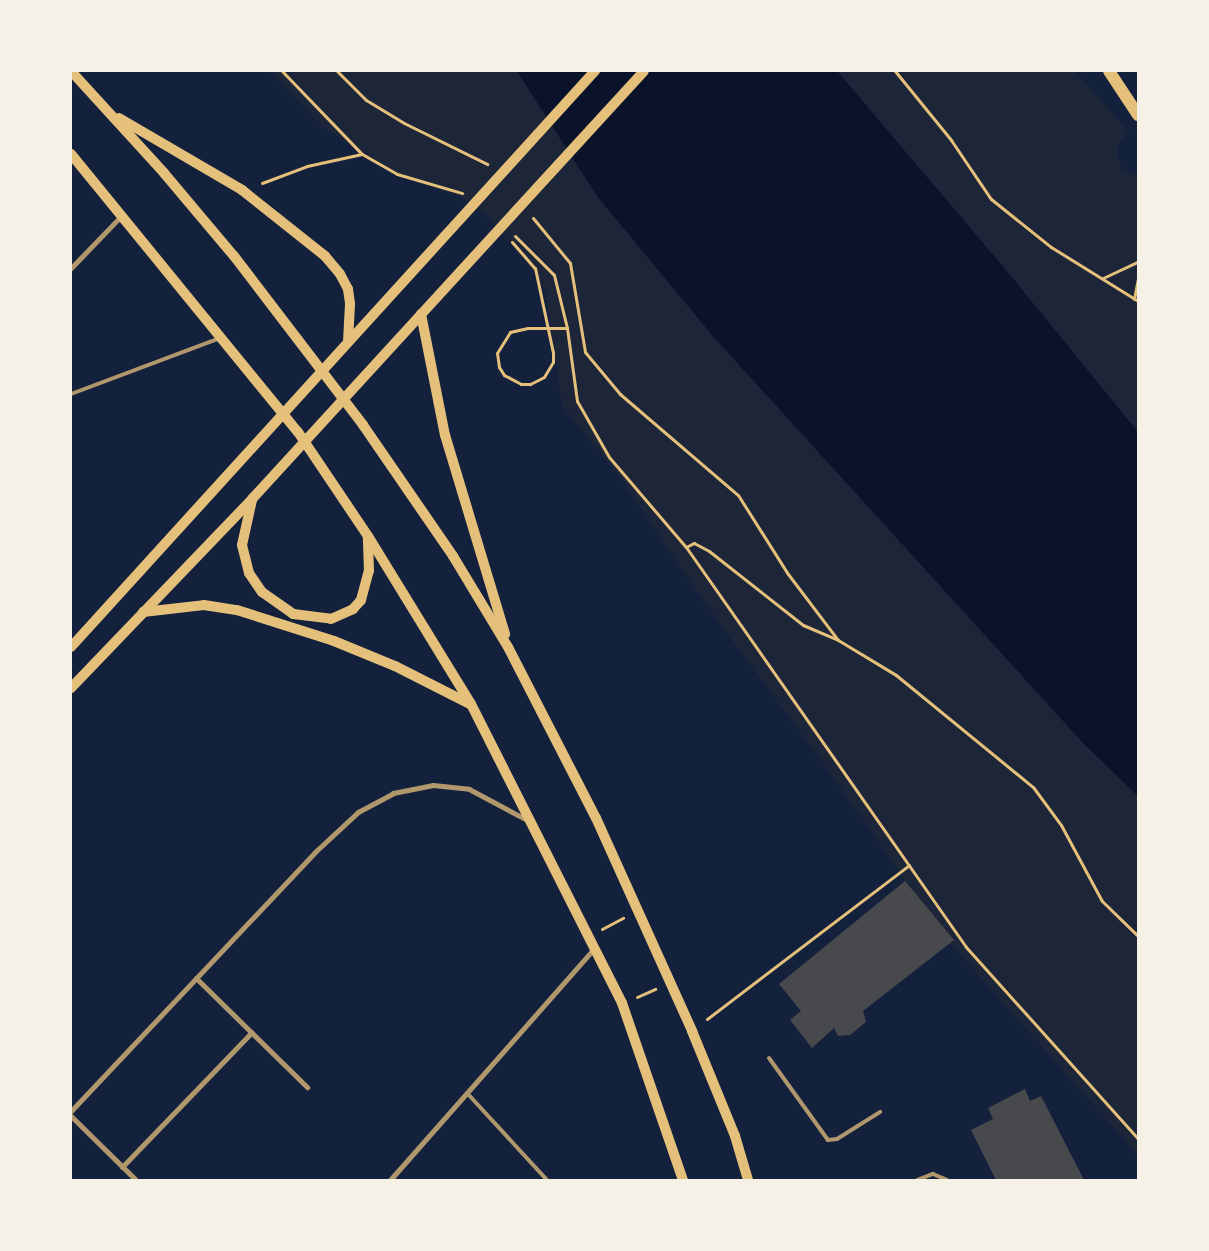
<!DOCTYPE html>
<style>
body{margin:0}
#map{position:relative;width:1209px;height:1251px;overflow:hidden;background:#14213d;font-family:"PT Sans Narrow",sans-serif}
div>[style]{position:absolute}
.green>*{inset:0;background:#1d2539}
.water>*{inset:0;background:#0b132b}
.building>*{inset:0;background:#48494c}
.path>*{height:3px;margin:-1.5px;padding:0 1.5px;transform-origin:1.5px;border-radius:1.5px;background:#e5c07b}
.service>*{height:4px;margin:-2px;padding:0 2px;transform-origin:2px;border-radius:2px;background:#b1986c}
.minor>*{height:5px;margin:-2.5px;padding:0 2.5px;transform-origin:2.5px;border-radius:2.5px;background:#b1986c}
.secondary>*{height:10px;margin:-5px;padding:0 5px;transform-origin:5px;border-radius:5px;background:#e5c07b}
.primary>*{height:12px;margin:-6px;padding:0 6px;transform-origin:6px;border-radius:6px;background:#e5c07b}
span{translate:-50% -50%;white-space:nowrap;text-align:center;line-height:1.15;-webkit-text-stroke:4px #f6f1e7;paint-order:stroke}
.frame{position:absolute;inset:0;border:72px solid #f6f1e7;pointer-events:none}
</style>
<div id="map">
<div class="green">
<div style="clip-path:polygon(270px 71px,517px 71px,597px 196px,712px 335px,1083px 743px,1138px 796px,1138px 1155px,953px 947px,818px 756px,709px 609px,618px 474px,562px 406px,546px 294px,537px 275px,487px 216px,461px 197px,396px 174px,323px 127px)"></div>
<div style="clip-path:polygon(837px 71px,1075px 71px,1129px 132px,1119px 142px,1117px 155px,1123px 169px,1138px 176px,1138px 432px,1011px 276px)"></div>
</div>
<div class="water">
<div style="clip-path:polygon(517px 71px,837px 71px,1011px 276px,1138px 432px,1138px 796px,1083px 743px,712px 335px,597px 196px)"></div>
</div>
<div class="building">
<div style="clip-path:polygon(905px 881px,954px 940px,863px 1011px,866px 1022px,850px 1035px,838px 1036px,834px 1028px,812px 1048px,790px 1020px,801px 1011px,779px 984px)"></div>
<div style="clip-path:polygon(1025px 1089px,1030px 1101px,1041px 1096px,1084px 1180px,996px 1180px,971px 1130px,993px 1119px,988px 1108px)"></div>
</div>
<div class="path">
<div style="left:282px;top:71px;width:115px;rotate:46.1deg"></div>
<div style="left:362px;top:154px;width:40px;rotate:29.7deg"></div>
<div style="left:397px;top:174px;width:68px;rotate:16.3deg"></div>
<div style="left:337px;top:71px;width:41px;rotate:45deg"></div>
<div style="left:366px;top:100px;width:44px;rotate:31.2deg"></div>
<div style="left:404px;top:123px;width:93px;rotate:26.3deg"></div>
<div style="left:895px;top:71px;width:89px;rotate:50.9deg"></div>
<div style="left:951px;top:140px;width:71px;rotate:55.9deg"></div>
<div style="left:991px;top:199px;width:77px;rotate:38.7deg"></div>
<div style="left:1051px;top:247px;width:102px;rotate:31.8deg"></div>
<div style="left:262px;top:183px;width:48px;rotate:-20.7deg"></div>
<div style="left:307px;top:166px;width:56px;rotate:-12.3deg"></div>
<div style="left:533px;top:218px;width:58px;rotate:50.6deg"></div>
<div style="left:570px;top:263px;width:90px;rotate:80.4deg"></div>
<div style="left:585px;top:352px;width:55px;rotate:50.2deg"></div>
<div style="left:620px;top:394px;width:155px;rotate:40.6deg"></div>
<div style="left:738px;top:495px;width:93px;rotate:57.7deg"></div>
<div style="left:788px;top:574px;width:83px;rotate:52.9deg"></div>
<div style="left:515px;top:236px;width:55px;rotate:45deg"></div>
<div style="left:554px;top:275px;width:55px;rotate:76.2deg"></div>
<div style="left:567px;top:328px;width:74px;rotate:82.2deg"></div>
<div style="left:577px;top:401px;width:64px;rotate:60.3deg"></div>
<div style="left:609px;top:457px;width:118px;rotate:49.5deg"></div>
<div style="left:686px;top:547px;width:488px;rotate:55deg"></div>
<div style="left:966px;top:947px;width:258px;rotate:48.1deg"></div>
<div style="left:512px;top:242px;width:35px;rotate:49deg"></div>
<div style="left:535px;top:268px;width:87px;rotate:78deg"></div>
<div style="left:553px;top:353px;width:9px;rotate:90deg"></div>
<div style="left:553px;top:362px;width:17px;rotate:121deg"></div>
<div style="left:544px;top:377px;width:16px;rotate:153deg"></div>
<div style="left:530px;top:384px;width:9px;rotate:180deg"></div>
<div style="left:521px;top:384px;width:19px;rotate:-152deg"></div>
<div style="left:504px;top:375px;width:9px;rotate:-122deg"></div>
<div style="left:499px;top:367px;width:14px;rotate:-98deg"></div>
<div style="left:497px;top:353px;width:25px;rotate:-58deg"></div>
<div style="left:510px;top:332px;width:18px;rotate:-13deg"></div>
<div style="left:528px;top:328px;width:39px"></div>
<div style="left:1103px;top:278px;width:38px;rotate:-25deg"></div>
<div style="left:1134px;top:299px;width:21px;rotate:-79deg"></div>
<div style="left:686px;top:547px;width:9px;rotate:-27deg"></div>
<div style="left:694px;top:543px;width:17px;rotate:28deg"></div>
<div style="left:709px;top:551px;width:120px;rotate:38.2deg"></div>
<div style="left:803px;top:625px;width:38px;rotate:23deg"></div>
<div style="left:838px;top:640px;width:68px;rotate:31.1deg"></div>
<div style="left:896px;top:675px;width:177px;rotate:39.3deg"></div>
<div style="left:1033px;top:787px;width:47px;rotate:53.6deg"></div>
<div style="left:1061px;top:825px;width:86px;rotate:61.7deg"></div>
<div style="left:1102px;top:901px;width:50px;rotate:44.2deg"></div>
<div style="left:602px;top:929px;width:24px;rotate:-28deg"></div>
<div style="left:637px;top:997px;width:20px;rotate:-24deg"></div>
<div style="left:707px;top:1019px;width:254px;rotate:-37.3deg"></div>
</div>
<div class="service">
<div style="left:71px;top:394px;width:159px;rotate:-20.6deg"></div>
<div style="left:769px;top:1058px;width:101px;rotate:54.3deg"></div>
<div style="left:828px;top:1140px;width:9px;rotate:-6deg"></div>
<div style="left:837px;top:1139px;width:51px;rotate:-32.1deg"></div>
<div style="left:467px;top:1093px;width:118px;rotate:47.4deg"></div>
<div style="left:917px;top:1180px;width:17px;rotate:-21deg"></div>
<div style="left:933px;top:1174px;width:15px;rotate:23deg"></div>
</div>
<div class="minor">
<div style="left:71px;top:268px;width:72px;rotate:-46.1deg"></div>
<div style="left:196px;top:978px;width:156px;rotate:44.5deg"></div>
<div style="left:71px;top:1111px;width:356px;rotate:-46.7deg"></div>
<div style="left:315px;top:852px;width:59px;rotate:-42.9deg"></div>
<div style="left:358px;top:812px;width:40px;rotate:-28deg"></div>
<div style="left:393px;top:793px;width:41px;rotate:-11.3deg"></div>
<div style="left:433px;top:785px;width:36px;rotate:6deg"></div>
<div style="left:469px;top:789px;width:66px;rotate:28.1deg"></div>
<div style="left:71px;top:1116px;width:91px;rotate:44.6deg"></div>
<div style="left:122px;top:1167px;width:187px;rotate:-46.1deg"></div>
<div style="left:390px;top:1180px;width:308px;rotate:-48.6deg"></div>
</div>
<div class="secondary">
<div style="left:71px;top:71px;width:138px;rotate:47.6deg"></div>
<div style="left:164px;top:173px;width:109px;rotate:49.9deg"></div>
<div style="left:234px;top:256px;width:213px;rotate:52.6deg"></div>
<div style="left:363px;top:425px;width:159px;rotate:55.5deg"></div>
<div style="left:453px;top:556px;width:106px;rotate:58.9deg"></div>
<div style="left:508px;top:647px;width:192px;rotate:62.8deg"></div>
<div style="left:596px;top:818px;width:234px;rotate:65.7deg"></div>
<div style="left:692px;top:1031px;width:113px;rotate:67.7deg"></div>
<div style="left:735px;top:1136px;width:46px;rotate:73.5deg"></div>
<div style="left:119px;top:118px;width:143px;rotate:30.3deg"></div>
<div style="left:242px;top:190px;width:106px;rotate:38.5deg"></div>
<div style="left:325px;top:256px;width:23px;rotate:50deg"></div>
<div style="left:340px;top:274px;width:17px;rotate:62deg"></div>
<div style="left:348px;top:289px;width:15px;rotate:82deg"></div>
<div style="left:350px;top:304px;width:38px;rotate:93deg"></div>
<div style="left:71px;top:154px;width:359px;rotate:50.8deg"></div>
<div style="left:298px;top:432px;width:125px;rotate:56.1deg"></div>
<div style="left:368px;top:536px;width:197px;rotate:58.5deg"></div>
<div style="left:471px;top:704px;width:335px;rotate:63.2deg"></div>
<div style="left:622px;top:1003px;width:187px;rotate:71deg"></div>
<div style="left:421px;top:314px;width:123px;rotate:78.8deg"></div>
<div style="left:445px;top:435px;width:208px;rotate:73.2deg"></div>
<div style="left:252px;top:500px;width:46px;rotate:102.5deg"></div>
<div style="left:242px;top:545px;width:29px;rotate:76deg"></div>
<div style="left:249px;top:573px;width:23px;rotate:56deg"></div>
<div style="left:262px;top:592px;width:38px;rotate:35deg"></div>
<div style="left:293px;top:614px;width:38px;rotate:7deg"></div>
<div style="left:331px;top:619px;width:24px;rotate:-24deg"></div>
<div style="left:353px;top:609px;width:12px;rotate:-48deg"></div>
<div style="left:361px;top:600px;width:30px;rotate:-75deg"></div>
<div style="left:369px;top:571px;width:34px;rotate:-92deg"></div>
<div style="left:143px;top:612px;width:61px;rotate:-6.5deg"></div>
<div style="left:204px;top:605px;width:33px;rotate:9deg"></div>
<div style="left:237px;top:610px;width:102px;rotate:17.7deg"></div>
<div style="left:334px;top:641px;width:66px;rotate:22.3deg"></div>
<div style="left:395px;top:666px;width:84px;rotate:26.9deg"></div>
<div style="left:71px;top:647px;width:779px;rotate:-47.71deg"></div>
<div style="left:71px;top:688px;width:262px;rotate:-46.2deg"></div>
<div style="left:252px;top:499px;width:580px;rotate:-47.51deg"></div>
</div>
<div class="primary">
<div style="left:1109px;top:71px;width:53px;rotate:56.6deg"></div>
</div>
<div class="frame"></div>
</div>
